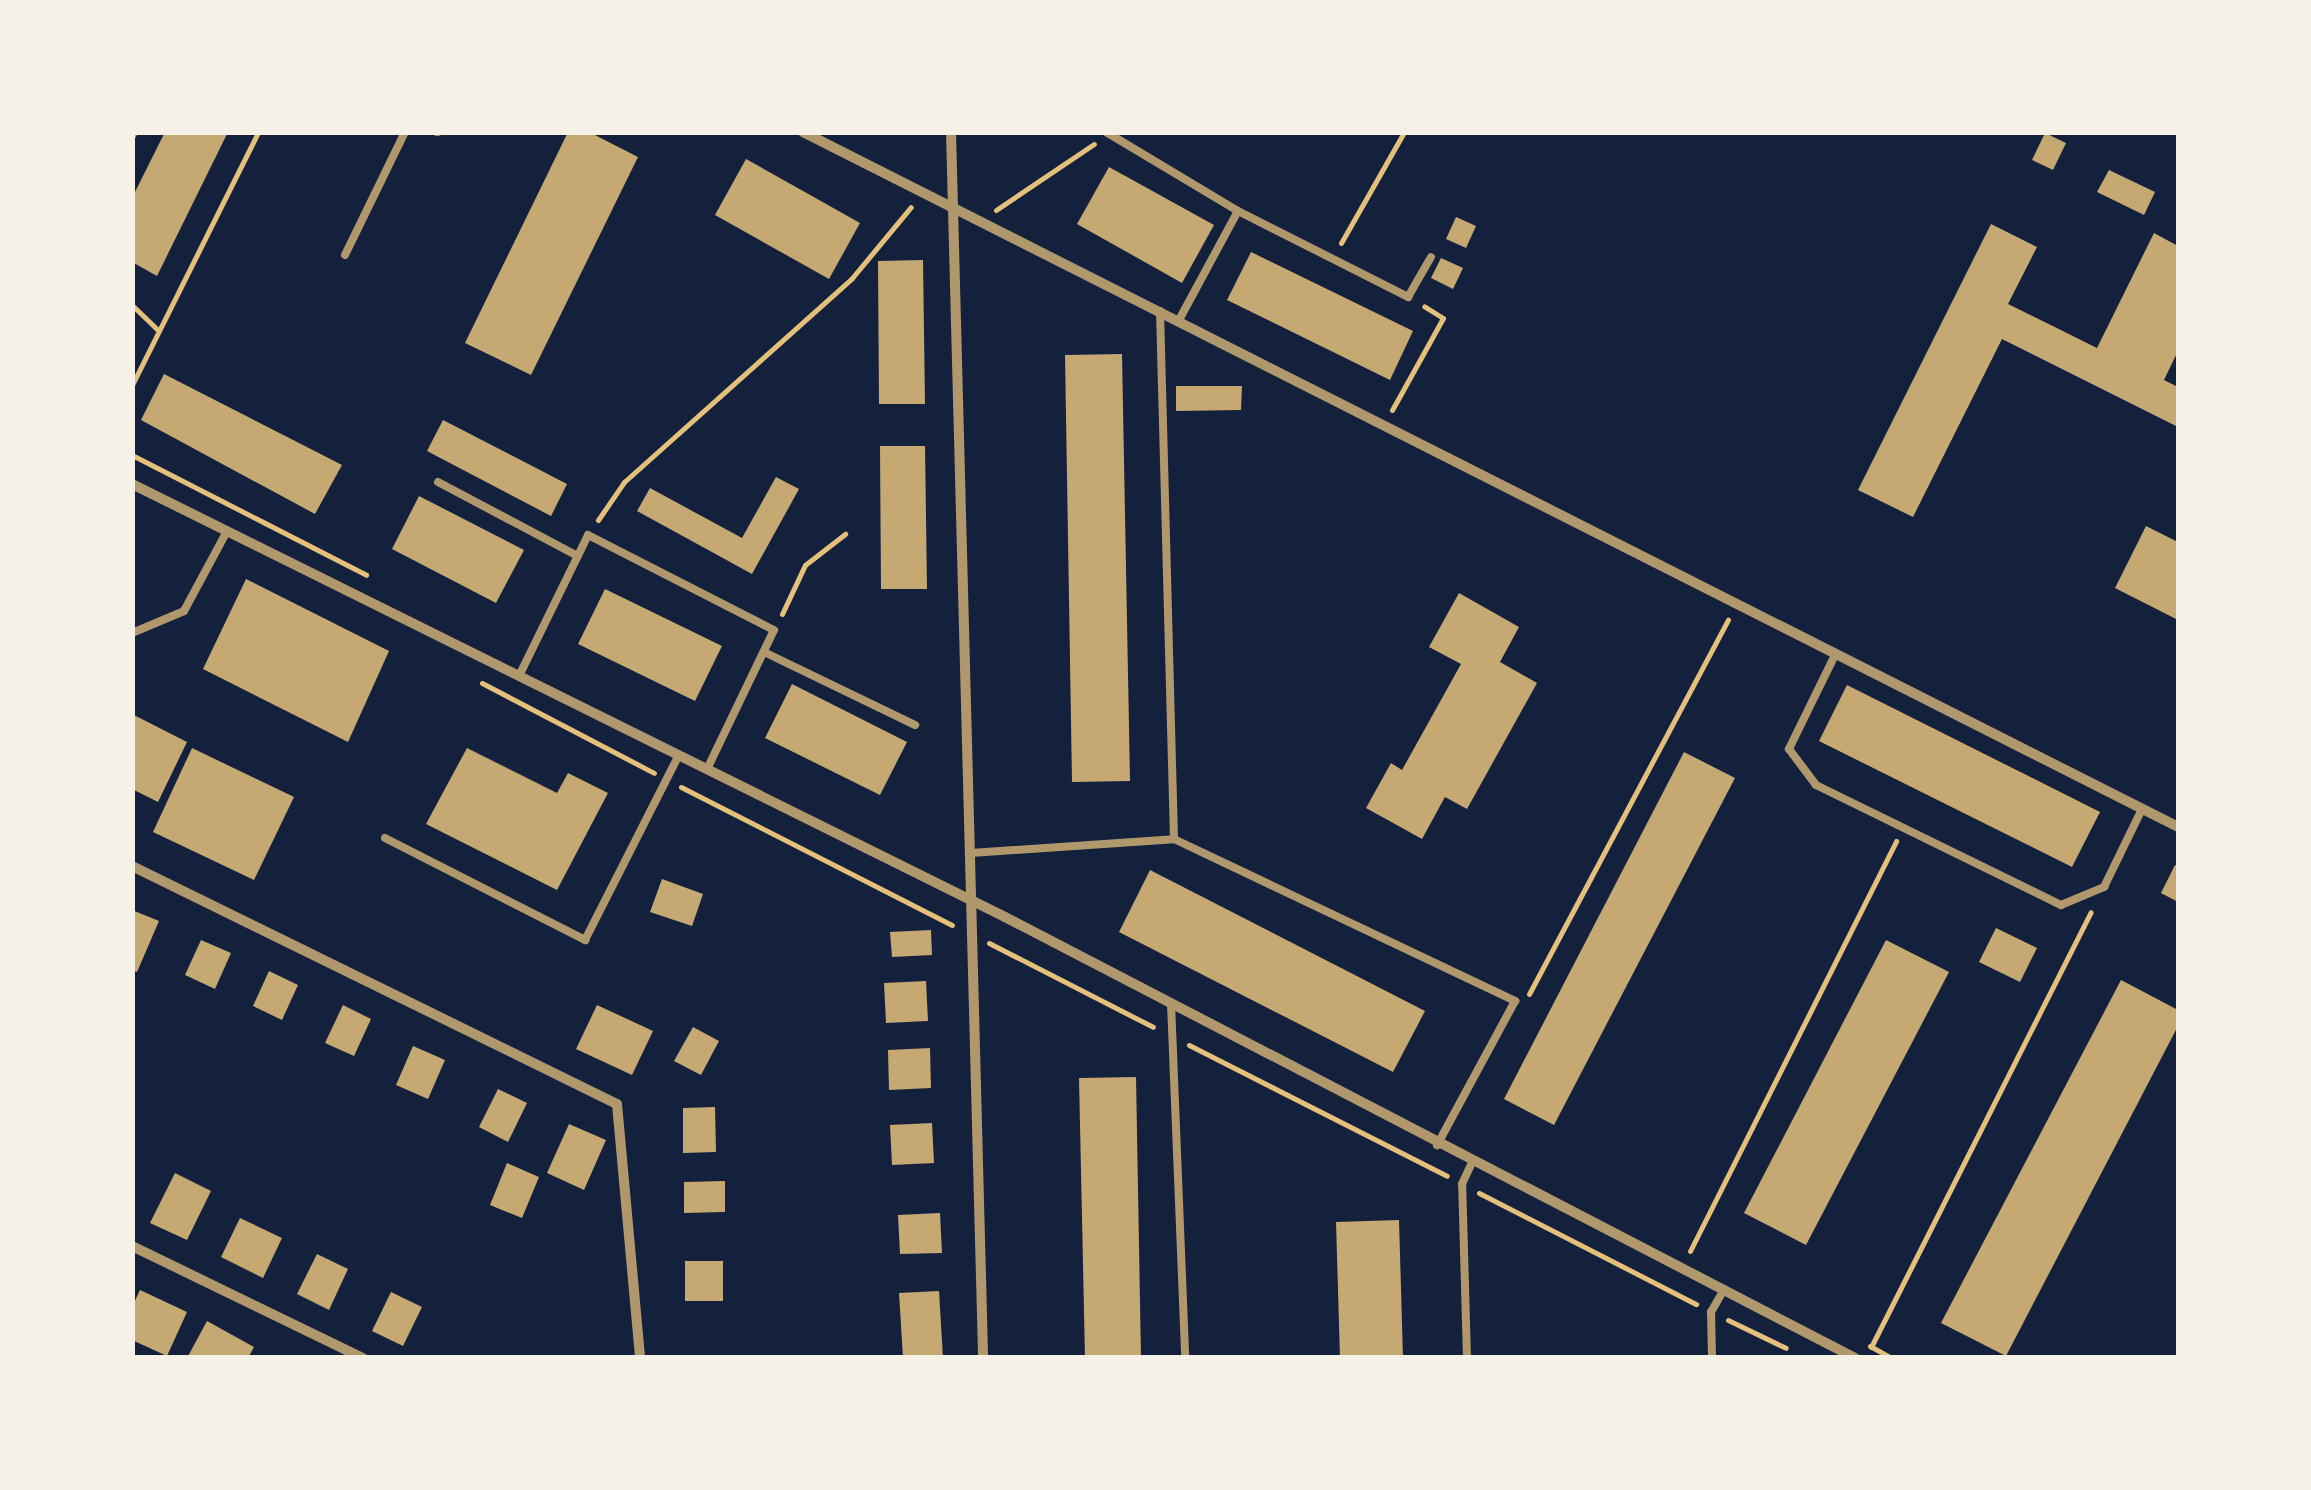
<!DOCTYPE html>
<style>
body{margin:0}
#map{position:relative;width:2311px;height:1490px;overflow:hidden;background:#14213d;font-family:"Exo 2",sans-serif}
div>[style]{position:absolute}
.building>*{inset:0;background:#c6a872}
.path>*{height:5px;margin:-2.5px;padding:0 2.5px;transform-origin:2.5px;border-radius:2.5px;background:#e5c07b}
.service>*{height:8px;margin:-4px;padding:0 4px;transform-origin:4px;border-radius:4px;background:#b1986c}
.minor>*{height:10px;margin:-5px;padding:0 5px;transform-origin:5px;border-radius:5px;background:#b1986c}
span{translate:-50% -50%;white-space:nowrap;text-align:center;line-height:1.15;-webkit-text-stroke:8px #f6f1e7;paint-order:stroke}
.frame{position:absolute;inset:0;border:135px solid #f6f1e7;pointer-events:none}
</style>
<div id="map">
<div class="building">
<div style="clip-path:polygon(165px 132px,228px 132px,157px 276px,132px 262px,132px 198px)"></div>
<div style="clip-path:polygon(568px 132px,589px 132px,638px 157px,531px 375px,465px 343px)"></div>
<div style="clip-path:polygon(2045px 133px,2066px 143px,2053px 170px,2032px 160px)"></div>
<div style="clip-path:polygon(746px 159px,860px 223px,829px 279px,715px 215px)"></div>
<div style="clip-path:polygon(1109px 167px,1214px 225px,1182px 283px,1077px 224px)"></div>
<div style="clip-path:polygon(2109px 170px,2155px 192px,2144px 215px,2097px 192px)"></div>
<div style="clip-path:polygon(1456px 217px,1476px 226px,1466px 248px,1446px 239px)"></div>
<div style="clip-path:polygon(1991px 224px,2037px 247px,2008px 304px,2097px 348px,2154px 233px,2178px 246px,2178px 351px,2164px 380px,2178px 387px,2178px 427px,2002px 339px,1913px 517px,1858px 490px)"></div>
<div style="clip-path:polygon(1251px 252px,1413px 331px,1390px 380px,1227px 300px)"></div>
<div style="clip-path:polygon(1441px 258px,1463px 268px,1453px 289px,1431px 278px)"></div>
<div style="clip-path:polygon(923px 260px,925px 404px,879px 404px,878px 261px)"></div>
<div style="clip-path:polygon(1122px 354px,1130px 781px,1072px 782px,1065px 355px)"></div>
<div style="clip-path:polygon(164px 374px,342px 465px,315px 514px,141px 420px)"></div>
<div style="clip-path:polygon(1176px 386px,1242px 386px,1241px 410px,1176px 411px)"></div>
<div style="clip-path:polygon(443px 420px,567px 484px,551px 516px,427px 451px)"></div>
<div style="clip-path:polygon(880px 446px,925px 446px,927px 589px,881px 589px)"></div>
<div style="clip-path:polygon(776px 477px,799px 489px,752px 574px,637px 511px,650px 488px,742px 538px)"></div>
<div style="clip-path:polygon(419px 496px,524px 550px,496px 603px,392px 549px)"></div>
<div style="clip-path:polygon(2146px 526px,2178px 542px,2178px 620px,2115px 588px)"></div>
<div style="clip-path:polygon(246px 579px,389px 651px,348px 742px,203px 669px)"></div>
<div style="clip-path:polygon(605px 589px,722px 646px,695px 701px,578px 644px)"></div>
<div style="clip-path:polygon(1459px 593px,1519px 627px,1500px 662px,1537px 683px,1467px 809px,1445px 797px,1422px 839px,1366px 808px,1391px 763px,1402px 770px,1461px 664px,1429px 647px)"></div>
<div style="clip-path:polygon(792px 684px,907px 742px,880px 795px,765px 738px)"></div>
<div style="clip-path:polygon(1847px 685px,2100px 812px,2072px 867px,1819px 741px)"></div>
<div style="clip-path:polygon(132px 714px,187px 742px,158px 802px,132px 789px)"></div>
<div style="clip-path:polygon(192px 748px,294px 797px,254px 880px,153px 832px)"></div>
<div style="clip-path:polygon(467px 748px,557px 793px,568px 773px,608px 793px,557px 890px,426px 824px)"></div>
<div style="clip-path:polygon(1684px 752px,1735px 778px,1554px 1125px,1504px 1099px)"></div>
<div style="clip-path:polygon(2175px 865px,2178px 867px,2178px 902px,2161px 893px)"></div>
<div style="clip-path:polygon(1150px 870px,1425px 1011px,1393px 1072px,1119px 932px)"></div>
<div style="clip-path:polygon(662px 879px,703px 894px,692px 926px,650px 912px)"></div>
<div style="clip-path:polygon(132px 910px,159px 921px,137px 972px,132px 970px)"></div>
<div style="clip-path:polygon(1996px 928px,2037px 948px,2020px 982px,1979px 962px)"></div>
<div style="clip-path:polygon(931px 930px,932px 955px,892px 957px,890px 932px)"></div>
<div style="clip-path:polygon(201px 940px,231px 953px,215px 989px,185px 975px)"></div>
<div style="clip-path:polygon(1886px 940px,1949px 972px,1806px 1245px,1744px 1213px)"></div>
<div style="clip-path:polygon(269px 971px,298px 985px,282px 1020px,253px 1006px)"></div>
<div style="clip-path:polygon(2121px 980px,2178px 1010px,2178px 1026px,2006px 1356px,1941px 1323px)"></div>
<div style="clip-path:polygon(926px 981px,928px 1021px,886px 1023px,884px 983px)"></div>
<div style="clip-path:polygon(343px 1005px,371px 1019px,354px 1056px,325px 1043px)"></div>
<div style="clip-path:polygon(597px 1005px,653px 1031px,632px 1075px,576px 1049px)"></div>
<div style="clip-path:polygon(693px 1027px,719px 1041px,701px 1075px,674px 1061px)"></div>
<div style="clip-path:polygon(413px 1046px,445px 1060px,428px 1099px,396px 1085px)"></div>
<div style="clip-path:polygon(930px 1048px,931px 1088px,889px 1090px,888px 1050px)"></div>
<div style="clip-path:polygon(1136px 1077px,1141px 1358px,1085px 1358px,1079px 1078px)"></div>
<div style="clip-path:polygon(498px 1089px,527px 1103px,508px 1142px,479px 1127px)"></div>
<div style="clip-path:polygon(715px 1107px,716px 1152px,683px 1153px,683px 1108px)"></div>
<div style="clip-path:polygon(932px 1123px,934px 1163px,892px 1165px,890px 1125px)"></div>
<div style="clip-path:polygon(569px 1124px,606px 1140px,584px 1190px,547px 1173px)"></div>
<div style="clip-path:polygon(507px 1163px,539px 1177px,522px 1218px,490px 1205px)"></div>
<div style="clip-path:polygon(175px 1173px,211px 1191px,187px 1240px,150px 1223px)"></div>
<div style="clip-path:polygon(725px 1181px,725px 1212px,684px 1213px,684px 1182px)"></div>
<div style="clip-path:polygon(940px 1213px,942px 1253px,900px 1254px,898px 1215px)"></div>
<div style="clip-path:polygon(240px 1218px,282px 1238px,263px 1278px,221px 1257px)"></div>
<div style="clip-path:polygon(1399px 1220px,1403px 1358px,1340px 1358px,1336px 1222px)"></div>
<div style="clip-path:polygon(317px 1254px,348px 1269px,329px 1310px,297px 1294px)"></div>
<div style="clip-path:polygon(685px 1261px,723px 1261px,723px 1301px,685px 1301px)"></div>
<div style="clip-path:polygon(140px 1290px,187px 1312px,167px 1356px,132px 1340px,132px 1307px)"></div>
<div style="clip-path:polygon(939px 1291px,943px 1358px,903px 1358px,899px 1293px)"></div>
<div style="clip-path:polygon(391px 1292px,422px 1307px,403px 1346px,372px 1331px)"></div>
<div style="clip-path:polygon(207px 1321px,254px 1347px,248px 1358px,187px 1358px)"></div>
</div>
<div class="path">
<div style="left:996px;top:210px;width:118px;rotate:-34deg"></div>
<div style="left:1341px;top:243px;width:128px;rotate:-60.4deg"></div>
<div style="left:132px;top:305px;width:37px;rotate:44deg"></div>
<div style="left:132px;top:385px;width:283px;rotate:-63.5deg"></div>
<div style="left:1392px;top:410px;width:105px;rotate:-61deg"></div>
<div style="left:1443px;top:318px;width:22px;rotate:-148deg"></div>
<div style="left:132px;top:455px;width:263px;rotate:27.1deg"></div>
<div style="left:598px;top:520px;width:46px;rotate:-55.6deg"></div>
<div style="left:624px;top:482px;width:306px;rotate:-41.8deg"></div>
<div style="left:852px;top:278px;width:92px;rotate:-50.3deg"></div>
<div style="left:782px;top:614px;width:54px;rotate:-64.9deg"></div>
<div style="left:805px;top:565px;width:51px;rotate:-37.8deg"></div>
<div style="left:482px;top:683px;width:194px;rotate:27.6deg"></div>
<div style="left:681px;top:787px;width:304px;rotate:27deg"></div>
<div style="left:989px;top:943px;width:184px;rotate:27.1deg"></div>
<div style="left:1529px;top:994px;width:424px;rotate:-62deg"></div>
<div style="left:1189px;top:1045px;width:289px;rotate:26.9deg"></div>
<div style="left:1479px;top:1193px;width:244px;rotate:27.1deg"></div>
<div style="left:1690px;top:1251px;width:459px;rotate:-63.3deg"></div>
<div style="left:1728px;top:1320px;width:64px;rotate:25.8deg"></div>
<div style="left:1870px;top:1346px;width:25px;rotate:29deg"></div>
<div style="left:1871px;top:1347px;width:487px;rotate:-63.2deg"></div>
</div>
<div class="service">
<div style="left:437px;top:132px;width:1px"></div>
<div style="left:1106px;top:132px;width:154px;rotate:30.9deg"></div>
<div style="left:1238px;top:211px;width:191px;rotate:26.8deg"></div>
<div style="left:1408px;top:297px;width:46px;rotate:-60.1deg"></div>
<div style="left:132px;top:136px;width:4px;rotate:-63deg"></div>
<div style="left:345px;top:255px;width:137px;rotate:-64deg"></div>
<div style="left:1160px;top:311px;width:528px;rotate:88.48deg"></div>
<div style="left:1179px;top:320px;width:124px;rotate:-61.6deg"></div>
<div style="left:438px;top:482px;width:158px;rotate:27.9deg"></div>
<div style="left:132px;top:633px;width:56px;rotate:-22.9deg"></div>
<div style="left:184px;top:611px;width:91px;rotate:-61.7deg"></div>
<div style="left:764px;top:652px;width:168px;rotate:25.8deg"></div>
<div style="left:1836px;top:653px;width:107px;rotate:116.1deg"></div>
<div style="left:1789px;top:749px;width:45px;rotate:53.1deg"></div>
<div style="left:1816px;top:785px;width:273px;rotate:26.1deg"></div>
<div style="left:2061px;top:905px;width:47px;rotate:-22.7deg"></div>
<div style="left:2104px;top:887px;width:87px;rotate:-64deg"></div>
<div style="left:519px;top:676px;width:157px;rotate:-63.9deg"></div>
<div style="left:588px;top:535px;width:209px;rotate:27.1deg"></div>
<div style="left:774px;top:630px;width:154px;rotate:115.7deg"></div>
<div style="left:385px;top:838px;width:225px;rotate:27deg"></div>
<div style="left:585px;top:940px;width:208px;rotate:-63.1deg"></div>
<div style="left:971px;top:853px;width:203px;rotate:-3.9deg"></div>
<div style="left:1174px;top:839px;width:378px;rotate:25.4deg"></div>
<div style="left:1515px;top:1001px;width:164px;rotate:118.4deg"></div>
<div style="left:1171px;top:1003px;width:355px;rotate:87.7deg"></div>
<div style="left:1467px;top:1358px;width:174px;rotate:-91.6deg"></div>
<div style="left:1462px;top:1184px;width:23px;rotate:-65deg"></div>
<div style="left:1712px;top:1358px;width:46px;rotate:-91.2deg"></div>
<div style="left:1711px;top:1312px;width:24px;rotate:-60deg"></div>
</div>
<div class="minor">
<div style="left:803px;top:132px;width:1541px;rotate:26.81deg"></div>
<div style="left:951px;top:132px;width:1226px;rotate:88.5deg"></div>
<div style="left:132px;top:484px;width:974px;rotate:26.38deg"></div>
<div style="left:1005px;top:917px;width:958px;rotate:27.42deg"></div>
<div style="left:132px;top:866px;width:540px;rotate:26.14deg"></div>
<div style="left:617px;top:1104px;width:255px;rotate:84.8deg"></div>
<div style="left:132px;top:1246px;width:257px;rotate:25.9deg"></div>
</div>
<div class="frame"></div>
</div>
